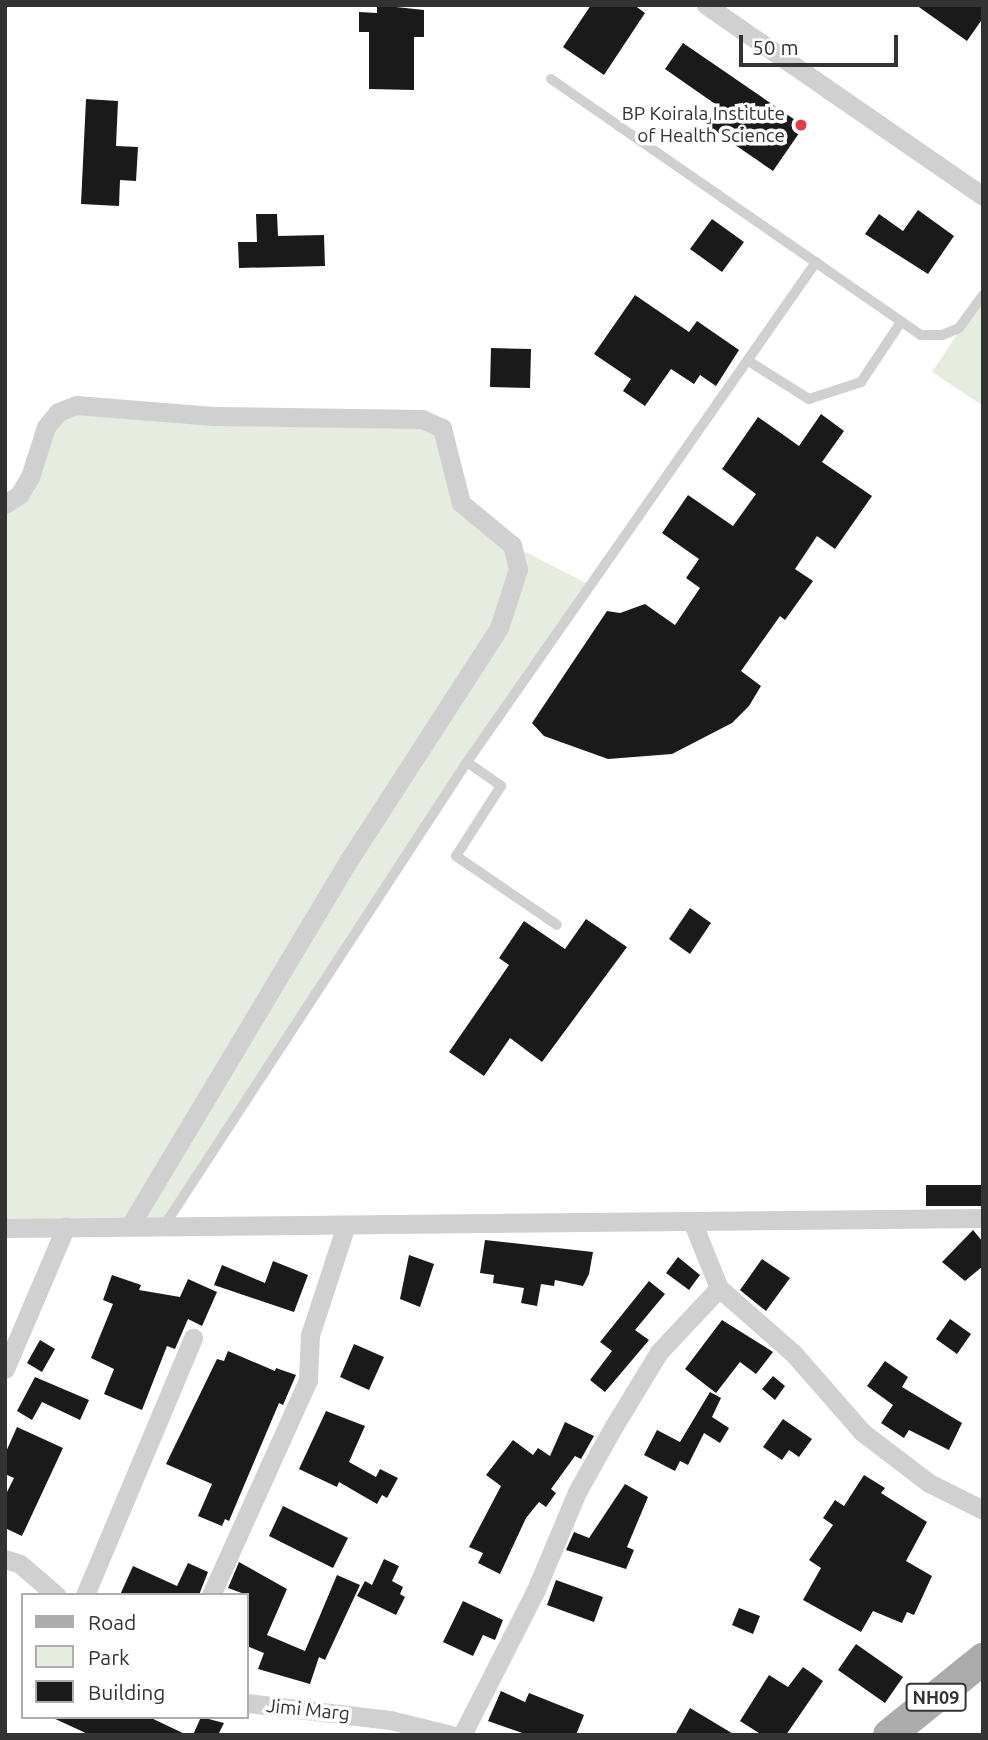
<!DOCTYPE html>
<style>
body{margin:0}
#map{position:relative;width:988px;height:1740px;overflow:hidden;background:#fff;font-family:Ubuntu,sans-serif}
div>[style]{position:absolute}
.green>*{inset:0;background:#e6ecdf}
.building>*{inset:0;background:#1a1a1a}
.lane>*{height:10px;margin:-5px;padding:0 5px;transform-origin:5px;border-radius:5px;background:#d0d0d0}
.street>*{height:19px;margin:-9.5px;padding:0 9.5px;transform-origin:9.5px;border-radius:9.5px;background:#d0d0d0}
.primary>*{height:32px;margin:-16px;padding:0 16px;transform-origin:16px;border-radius:16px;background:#ababab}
.dots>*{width:19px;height:19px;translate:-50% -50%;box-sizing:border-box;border:4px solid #fff;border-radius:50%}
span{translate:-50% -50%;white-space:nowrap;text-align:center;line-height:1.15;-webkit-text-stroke:7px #fff;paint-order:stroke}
.shield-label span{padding:2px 5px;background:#fff;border:2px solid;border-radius:5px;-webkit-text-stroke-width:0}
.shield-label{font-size:18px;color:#333;font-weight:700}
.poi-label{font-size:19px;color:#333}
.right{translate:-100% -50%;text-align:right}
.street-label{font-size:19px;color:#333}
.frame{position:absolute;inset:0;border:7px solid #333;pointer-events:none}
.legend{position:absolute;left:21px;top:1593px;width:228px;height:126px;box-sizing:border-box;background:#fff;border:2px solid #adadad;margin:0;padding:9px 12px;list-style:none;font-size:21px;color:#333}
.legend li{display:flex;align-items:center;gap:14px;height:35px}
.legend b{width:35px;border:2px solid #adadad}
.scale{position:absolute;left:739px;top:35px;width:159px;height:32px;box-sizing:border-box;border:4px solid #333;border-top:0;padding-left:9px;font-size:21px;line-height:24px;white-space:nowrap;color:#333;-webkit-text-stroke:5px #fff;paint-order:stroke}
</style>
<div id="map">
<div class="green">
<div style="clip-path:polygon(983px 295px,983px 406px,932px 372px)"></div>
<div style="clip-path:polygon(58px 412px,442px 428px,461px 504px,512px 545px,590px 585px,166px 1223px,5px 1228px,5px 504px)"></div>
</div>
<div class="building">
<div style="clip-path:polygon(377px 5px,424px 10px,424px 37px,414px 37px,414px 90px,369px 89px,369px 32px,359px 32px,359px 12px,377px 13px)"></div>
<div style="clip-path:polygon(591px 5px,634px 5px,645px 13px,604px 75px,563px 47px)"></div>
<div style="clip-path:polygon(916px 5px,983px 5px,983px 18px,967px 41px)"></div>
<div style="clip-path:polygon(683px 43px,804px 126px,773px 171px,706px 125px,718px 106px,665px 69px)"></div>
<div style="clip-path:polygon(86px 99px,118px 101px,116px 146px,138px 147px,136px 181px,120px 180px,119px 206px,81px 204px)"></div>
<div style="clip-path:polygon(918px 210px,954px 236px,928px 274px,865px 234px,879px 214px,903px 231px)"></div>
<div style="clip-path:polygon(256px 214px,277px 214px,278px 236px,324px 235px,325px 266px,239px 268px,238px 242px,257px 242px)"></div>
<div style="clip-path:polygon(712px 219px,744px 242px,722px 272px,690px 249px)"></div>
<div style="clip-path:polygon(635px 295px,689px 332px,697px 321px,739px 350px,716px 386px,700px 375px,694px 384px,671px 369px,645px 406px,623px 391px,631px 379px,594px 354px)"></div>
<div style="clip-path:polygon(491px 348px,531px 349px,530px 388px,490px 387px)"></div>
<div style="clip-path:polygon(821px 414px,844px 431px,822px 462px,872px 496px,835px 549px,817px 536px,795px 569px,813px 581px,785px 620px,780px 616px,741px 671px,761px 686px,749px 706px,732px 723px,672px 754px,608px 759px,544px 736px,532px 723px,607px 611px,620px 613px,645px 604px,675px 625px,700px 588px,686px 578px,699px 559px,662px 533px,688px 495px,733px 526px,756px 494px,722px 469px,758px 417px,799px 446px)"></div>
<div style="clip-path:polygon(690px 908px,711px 923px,690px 954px,669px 939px)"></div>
<div style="clip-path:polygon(586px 919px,627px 947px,542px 1062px,510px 1038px,484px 1076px,449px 1052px,509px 965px,499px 958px,524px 921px,565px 949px)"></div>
<div style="clip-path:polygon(926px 1185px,981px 1185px,981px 1206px,926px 1206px)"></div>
<div style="clip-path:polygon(973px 1230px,983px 1242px,983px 1266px,965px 1281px,942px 1262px)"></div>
<div style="clip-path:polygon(485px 1240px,593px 1252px,589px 1274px,583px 1286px,555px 1280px,554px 1286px,541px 1284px,537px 1306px,521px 1303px,524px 1288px,493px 1283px,494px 1275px,480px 1273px)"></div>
<div style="clip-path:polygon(409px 1255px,434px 1264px,420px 1307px,400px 1299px)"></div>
<div style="clip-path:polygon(678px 1257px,700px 1275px,689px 1290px,666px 1273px)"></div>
<div style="clip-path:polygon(762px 1259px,790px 1278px,766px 1311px,740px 1290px)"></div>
<div style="clip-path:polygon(273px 1261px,308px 1275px,294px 1312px,214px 1285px,222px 1265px,265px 1283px)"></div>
<div style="clip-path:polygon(112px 1275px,141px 1285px,139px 1290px,180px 1297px,188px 1279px,217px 1292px,202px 1326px,188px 1319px,175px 1349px,167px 1346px,142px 1410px,104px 1394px,114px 1369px,91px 1358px,113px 1304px,103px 1300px)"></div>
<div style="clip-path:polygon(649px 1281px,665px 1294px,635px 1330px,649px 1340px,605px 1392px,590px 1380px,612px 1351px,600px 1342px)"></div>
<div style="clip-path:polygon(950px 1319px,971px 1334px,957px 1354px,936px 1339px)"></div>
<div style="clip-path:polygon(722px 1320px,773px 1352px,756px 1374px,740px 1362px,716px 1393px,685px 1369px)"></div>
<div style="clip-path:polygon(40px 1340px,55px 1349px,42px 1372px,27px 1363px)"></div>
<div style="clip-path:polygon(354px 1344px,384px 1357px,369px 1390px,340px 1377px)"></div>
<div style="clip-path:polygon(228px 1351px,275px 1371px,276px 1368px,296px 1375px,283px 1405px,279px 1403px,229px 1521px,225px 1519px,222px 1526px,198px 1516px,212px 1484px,166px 1464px,217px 1359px,224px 1361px)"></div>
<div style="clip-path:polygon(885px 1361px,908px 1377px,902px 1387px,962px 1423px,949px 1450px,909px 1430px,904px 1438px,881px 1423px,893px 1405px,867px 1386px)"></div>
<div style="clip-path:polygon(773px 1376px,785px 1386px,775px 1400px,762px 1389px)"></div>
<div style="clip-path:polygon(35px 1377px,89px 1400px,80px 1420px,42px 1402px,32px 1420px,17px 1411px)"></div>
<div style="clip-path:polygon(710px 1392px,721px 1398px,712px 1417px,729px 1428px,720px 1443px,704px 1433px,688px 1465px,680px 1461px,675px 1471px,644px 1455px,657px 1430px,680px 1442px)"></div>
<div style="clip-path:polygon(326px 1411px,365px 1426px,349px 1462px,376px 1477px,380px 1469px,398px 1478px,387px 1498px,382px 1495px,377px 1504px,339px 1482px,337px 1487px,299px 1469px)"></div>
<div style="clip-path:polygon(783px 1419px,812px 1439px,799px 1457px,789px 1450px,782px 1460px,763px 1447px)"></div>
<div style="clip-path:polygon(565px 1422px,594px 1436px,581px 1459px,575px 1456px,551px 1489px,556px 1493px,546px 1507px,539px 1502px,526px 1518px,500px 1574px,478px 1563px,483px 1553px,469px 1547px,501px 1486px,486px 1475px,513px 1440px,533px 1455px,538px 1448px,550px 1456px)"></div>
<div style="clip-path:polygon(17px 1427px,63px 1448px,22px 1536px,5px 1528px,5px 1496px,14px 1478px,5px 1474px,5px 1454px)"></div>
<div style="clip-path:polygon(864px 1475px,885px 1488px,881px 1493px,927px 1522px,906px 1561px,932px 1576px,914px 1615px,907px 1612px,902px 1623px,873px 1611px,861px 1632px,803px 1600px,821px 1568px,809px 1560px,833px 1525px,823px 1518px,835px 1500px,844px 1506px)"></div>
<div style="clip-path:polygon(625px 1484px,648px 1497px,627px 1547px,634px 1550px,626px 1569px,566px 1550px,574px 1532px,589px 1538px)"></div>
<div style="clip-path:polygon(283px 1506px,348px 1538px,333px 1568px,269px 1536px)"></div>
<div style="clip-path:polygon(384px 1559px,399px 1566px,392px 1581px,403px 1587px,400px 1594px,405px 1597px,396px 1615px,357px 1596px,365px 1581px,372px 1585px)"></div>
<div style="clip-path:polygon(239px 1562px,287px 1589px,267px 1635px,305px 1651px,337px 1575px,360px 1585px,325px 1660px,319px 1657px,310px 1684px,258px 1669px,264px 1653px,247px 1646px,247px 1595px,228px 1588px)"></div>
<div style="clip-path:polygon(188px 1563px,208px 1572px,199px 1595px,120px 1595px,133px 1566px,177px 1586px)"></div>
<div style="clip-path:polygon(556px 1580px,603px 1597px,594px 1622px,547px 1605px)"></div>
<div style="clip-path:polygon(463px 1601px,503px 1620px,495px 1640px,483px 1635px,473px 1656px,443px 1642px)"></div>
<div style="clip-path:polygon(739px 1608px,760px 1616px,753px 1634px,732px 1625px)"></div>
<div style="clip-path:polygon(856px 1644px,903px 1677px,885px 1703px,838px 1670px)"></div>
<div style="clip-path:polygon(803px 1667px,823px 1681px,786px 1735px,762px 1735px,740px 1721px,769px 1675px,788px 1687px)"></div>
<div style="clip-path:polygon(501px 1691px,525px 1702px,529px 1693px,584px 1715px,576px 1735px,528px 1735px,488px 1721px)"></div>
<div style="clip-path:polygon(690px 1708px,735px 1735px,675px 1735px)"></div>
<div style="clip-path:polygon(51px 1717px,149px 1717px,187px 1735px,90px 1735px)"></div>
<div style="clip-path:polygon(201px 1717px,224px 1723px,218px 1735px,193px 1735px)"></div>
</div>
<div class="lane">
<div style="left:551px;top:79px;width:450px;rotate:34.7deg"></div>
<div style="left:921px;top:335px;width:21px"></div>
<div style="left:942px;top:335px;width:18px;rotate:-22deg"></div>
<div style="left:959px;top:328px;width:41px;rotate:-54deg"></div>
<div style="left:750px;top:362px;width:70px;rotate:32.1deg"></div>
<div style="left:809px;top:399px;width:55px;rotate:-18.1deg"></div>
<div style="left:861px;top:382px;width:72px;rotate:-56.3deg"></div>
<div style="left:467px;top:762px;width:42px;rotate:35.2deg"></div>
<div style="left:501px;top:786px;width:83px;rotate:122.7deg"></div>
<div style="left:456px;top:856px;width:122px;rotate:34.3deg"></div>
<div style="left:166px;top:1223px;width:551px;rotate:-56.86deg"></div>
<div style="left:467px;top:762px;width:610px;rotate:-55.08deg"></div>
</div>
<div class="street">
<div style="left:706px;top:5px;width:336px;rotate:34.6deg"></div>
<div style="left:5px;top:504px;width:17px;rotate:-33deg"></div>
<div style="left:19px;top:495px;width:21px;rotate:-59deg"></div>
<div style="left:30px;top:477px;width:52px;rotate:-72.3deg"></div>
<div style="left:46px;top:427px;width:19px;rotate:-51deg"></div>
<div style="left:58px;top:412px;width:19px;rotate:-21deg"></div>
<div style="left:76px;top:405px;width:138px;rotate:4.6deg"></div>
<div style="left:214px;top:416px;width:208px;rotate:0.8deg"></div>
<div style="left:422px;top:419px;width:22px;rotate:24deg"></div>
<div style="left:442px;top:428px;width:77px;rotate:75.8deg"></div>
<div style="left:461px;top:503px;width:66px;rotate:39.5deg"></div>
<div style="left:512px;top:545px;width:25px;rotate:76deg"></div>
<div style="left:518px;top:569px;width:62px;rotate:107.9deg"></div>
<div style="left:499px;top:628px;width:274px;rotate:122.9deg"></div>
<div style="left:350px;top:858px;width:428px;rotate:120.9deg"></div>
<div style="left:692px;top:1221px;width:72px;rotate:68.1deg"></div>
<div style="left:719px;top:1288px;width:100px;rotate:41.3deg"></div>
<div style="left:794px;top:1354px;width:103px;rotate:48.9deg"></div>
<div style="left:862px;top:1432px;width:84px;rotate:37.3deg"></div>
<div style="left:929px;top:1483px;width:60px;rotate:26.6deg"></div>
<div style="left:5px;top:1228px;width:978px;rotate:-0.59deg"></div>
<div style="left:5px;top:1369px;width:155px;rotate:-66.9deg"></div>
<div style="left:5px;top:1559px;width:16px;rotate:18deg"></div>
<div style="left:20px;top:1564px;width:48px;rotate:40.7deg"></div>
<div style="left:85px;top:1595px;width:279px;rotate:-67.2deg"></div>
<div style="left:211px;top:1595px;width:236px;rotate:-65.7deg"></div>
<div style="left:308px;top:1380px;width:45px;rotate:-87.5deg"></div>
<div style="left:310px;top:1335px;width:116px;rotate:-71.9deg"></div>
<div style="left:247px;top:1703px;width:144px;rotate:6.8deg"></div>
<div style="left:390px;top:1720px;width:63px;rotate:13.8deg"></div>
<div style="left:462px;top:1735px;width:161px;rotate:-63deg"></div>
<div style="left:535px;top:1592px;width:108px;rotate:-67.2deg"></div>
<div style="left:577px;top:1492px;width:76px;rotate:-60.7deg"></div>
<div style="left:614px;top:1426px;width:87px;rotate:-58.7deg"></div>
<div style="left:659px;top:1352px;width:88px;rotate:-46.8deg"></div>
</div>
<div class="primary">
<div style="left:889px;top:1735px;width:121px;rotate:-39deg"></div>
</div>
<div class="dots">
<div style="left:801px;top:125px;background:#e63946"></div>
</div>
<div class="shield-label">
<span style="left:936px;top:1697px">NH09</span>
</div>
<div class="poi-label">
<span class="right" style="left:785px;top:125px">BP Koirala Institute<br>of Health Science</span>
</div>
<div class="street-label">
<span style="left:308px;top:1710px;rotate:6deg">Jimi Marg</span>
</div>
<div class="frame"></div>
<ul class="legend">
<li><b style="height:9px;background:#ababab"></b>Road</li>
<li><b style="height:19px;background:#e6ecdf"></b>Park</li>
<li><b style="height:19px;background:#1a1a1a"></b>Building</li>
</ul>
<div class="scale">50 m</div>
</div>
